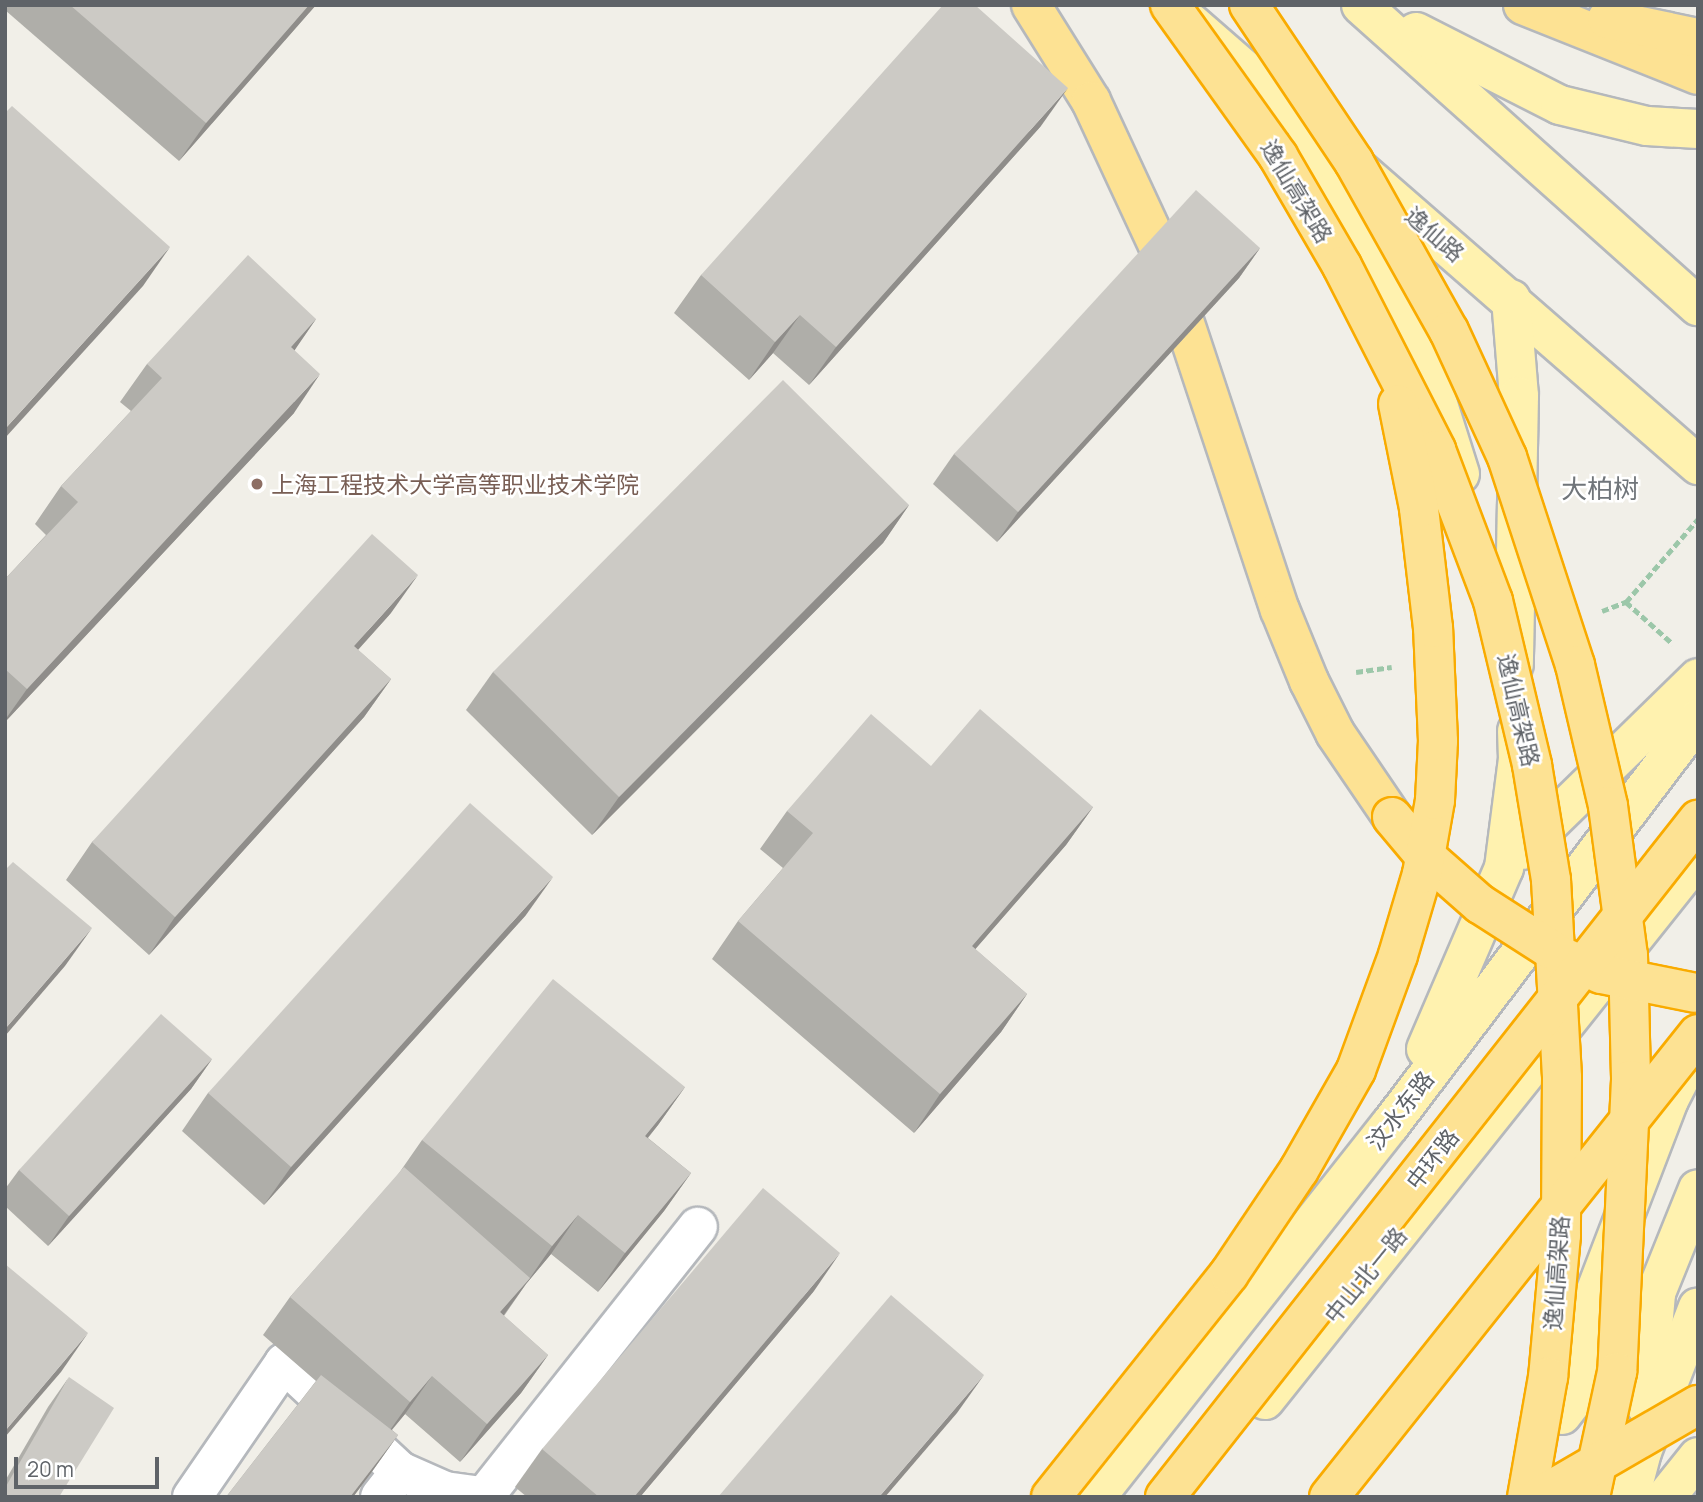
<!DOCTYPE html>
<meta charset="utf-8">
<style>
body{margin:0}
#map{position:relative;width:1703px;height:1502px;overflow:hidden;background:#f1efe8;font-family:Manrope,"Noto Sans SC",sans-serif}
div>[style]{position:absolute}
.path>*{height:4.5px;margin-top:-2.25px;transform-origin:0;background:repeating-linear-gradient(90deg,#9cc7a9 0 7px,transparent 0 10.5px)}
.roads{filter:drop-shadow(2px 0 #b5b8bc) drop-shadow(-2px 0 #b5b8bc) drop-shadow(0 2px #b5b8bc) drop-shadow(0 -2px #b5b8bc)}
.minor>*{height:38px;margin:-19px;padding:0 19px;transform-origin:19px;border-radius:19px;background:#fff}
.major>*{height:38px;margin:-19px;padding:0 19px;transform-origin:19px;border-radius:19px;background:#fff2af}
.highway>*{height:38px;margin:-19px;padding:0 19px;transform-origin:19px;border-radius:19px;background:#fde293}
.bridges{filter:drop-shadow(2px 0 #f9ab00) drop-shadow(-2px 0 #f9ab00) drop-shadow(0 2px #f9ab00) drop-shadow(0 -2px #f9ab00)}
.highway-bridge>*{height:38px;margin:-19px;padding:0 19px;transform-origin:19px;border-radius:19px;background:#fde293}
.wall>*{inset:0;background:#afaea9}
.shaded-wall>*{inset:0;background:#8f8d8a}
.building>*{inset:0;background:#cccac5}
.dots>*{width:19px;height:19px;translate:-50% -50%;box-sizing:border-box;border:4px solid #fff;border-radius:50%}
span{translate:-50% -50%;white-space:nowrap;text-align:center;line-height:1.15;-webkit-text-stroke:5px #fff;paint-order:stroke}
.street-label{font-size:23px;color:#5f6368}
.education-label{font-size:23px;color:#785e54}
.left{translate:0 -50%;text-align:left}
.quarter-label{font-size:26px;color:#70757a}
.frame{position:absolute;inset:0;border:7px solid #5f6368;pointer-events:none}
.scale{position:absolute;left:14px;top:1457px;width:145px;height:32px;box-sizing:border-box;border:4px solid #5f6368;border-top:0;padding-left:9px;font-size:21px;line-height:24px;white-space:nowrap;color:#5f6368;-webkit-text-stroke:5px #fff;paint-order:stroke}
</style>
<div id="map">
<div class="path">
<div style="left:1626px;top:602px;width:63px;rotate:41.8deg"></div>
<div style="left:1602px;top:611px;width:26px;rotate:-21deg"></div>
<div style="left:1626px;top:602px;width:110px;rotate:-49.1deg"></div>
<div style="left:1356px;top:672px;width:36px;rotate:-8deg"></div>
</div>
<div class="roads">
<div class="minor">
<div style="left:486px;top:1494px;width:341px;rotate:-51.6deg"></div>
<div style="left:192px;top:1497px;width:163px;rotate:-55.5deg"></div>
<div style="left:284px;top:1363px;width:158px;rotate:43deg"></div>
<div style="left:400px;top:1471px;width:49px;rotate:24deg"></div>
<div style="left:445px;top:1491px;width:44px;rotate:7.8deg"></div>
<div style="left:380px;top:1497px;width:33px;rotate:-52deg"></div>
</div>
<div class="major">
<div style="left:1361px;top:5px;width:452px;rotate:41.8deg"></div>
<div style="left:1191px;top:23px;width:673px;rotate:41.08deg"></div>
<div style="left:1416px;top:32px;width:161px;rotate:26.9deg"></div>
<div style="left:1560px;top:105px;width:89px;rotate:13.6deg"></div>
<div style="left:1647px;top:126px;width:51px;rotate:3.4deg"></div>
<div style="left:1307px;top:140px;width:55px;rotate:56deg"></div>
<div style="left:1338px;top:186px;width:161px;rotate:61.8deg"></div>
<div style="left:1414px;top:328px;width:153px;rotate:72.5deg"></div>
<div style="left:1511px;top:299px;width:97px;rotate:85.3deg"></div>
<div style="left:1519px;top:396px;width:268px;rotate:91.1deg"></div>
<div style="left:1522px;top:850px;width:246px;rotate:-44.3deg"></div>
<div style="left:1426px;top:1049px;width:197px;rotate:-66.7deg"></div>
<div style="left:1504px;top:868px;width:110px;rotate:-82.7deg"></div>
<div style="left:1518px;top:759px;width:28px;rotate:-92deg"></div>
<div style="left:1265px;top:1400px;width:695px;rotate:-51.43deg"></div>
<div style="left:1646px;top:1406px;width:113px;rotate:-84.9deg"></div>
<div style="left:1550px;top:1410px;width:332px;rotate:-69deg"></div>
<div style="left:1669px;top:1100px;width:48px;rotate:-62.9deg"></div>
<div style="left:1562px;top:1415px;width:154px;rotate:-52.4deg"></div>
<div style="left:1656px;top:1293px;width:112px;rotate:-68deg"></div>
<div style="left:1096px;top:1497px;width:474px;rotate:-51.7deg"></div>
<div style="left:1390px;top:1125px;width:510px;rotate:-52.82deg"></div>
<div style="left:1630px;top:1497px;width:47px;rotate:-75.1deg"></div>
<div style="left:1642px;top:1452px;width:155px;rotate:-68.9deg"></div>
<div style="left:1666px;top:1497px;width:51px;rotate:-51.3deg"></div>
</div>
<div class="highway">
<div style="left:1031px;top:5px;width:113px;rotate:58deg"></div>
<div style="left:1091px;top:101px;width:169px;rotate:65.1deg"></div>
<div style="left:1162px;top:254px;width:375px;rotate:71.7deg"></div>
<div style="left:1280px;top:610px;width:77px;rotate:67.8deg"></div>
<div style="left:1309px;top:681px;width:58px;rotate:63.4deg"></div>
<div style="left:1335px;top:733px;width:102px;rotate:55.8deg"></div>
<div style="left:1523px;top:5px;width:188px;rotate:21.8deg"></div>
<div style="left:1607px;top:19px;width:93px;rotate:11.8deg"></div>
</div>
</div>
<div class="bridges">
<div class="highway-bridge">
<div style="left:1170px;top:5px;width:186px;rotate:54.4deg"></div>
<div style="left:1278px;top:156px;width:127px;rotate:59.8deg"></div>
<div style="left:1342px;top:266px;width:207px;rotate:62.9deg"></div>
<div style="left:1436px;top:450px;width:161px;rotate:69.3deg"></div>
<div style="left:1493px;top:601px;width:169px;rotate:76.6deg"></div>
<div style="left:1532px;top:765px;width:117px;rotate:80.6deg"></div>
<div style="left:1551px;top:880px;width:198px;rotate:86.8deg"></div>
<div style="left:1562px;top:1078px;width:157px;rotate:90.4deg"></div>
<div style="left:1561px;top:1235px;width:143px;rotate:95.2deg"></div>
<div style="left:1548px;top:1377px;width:122px;rotate:99.9deg"></div>
<div style="left:1249px;top:5px;width:189px;rotate:56.2deg"></div>
<div style="left:1354px;top:162px;width:194px;rotate:60.7deg"></div>
<div style="left:1449px;top:331px;width:139px;rotate:65.3deg"></div>
<div style="left:1507px;top:457px;width:219px;rotate:71.9deg"></div>
<div style="left:1575px;top:665px;width:145px;rotate:76.8deg"></div>
<div style="left:1608px;top:806px;width:150px;rotate:82.4deg"></div>
<div style="left:1628px;top:955px;width:125px;rotate:88.6deg"></div>
<div style="left:1631px;top:1080px;width:292px;rotate:92.7deg"></div>
<div style="left:1617px;top:1372px;width:128px;rotate:102.2deg"></div>
<div style="left:1392px;top:817px;width:48px;rotate:50deg"></div>
<div style="left:1423px;top:854px;width:76px;rotate:41.3deg"></div>
<div style="left:1480px;top:904px;width:96px;rotate:32.7deg"></div>
<div style="left:1561px;top:956px;width:44px;rotate:24.2deg"></div>
<div style="left:1601px;top:974px;width:96px;rotate:11.4deg"></div>
<div style="left:1051px;top:1497px;width:285px;rotate:-51.4deg"></div>
<div style="left:1229px;top:1274px;width:125px;rotate:-56.1deg"></div>
<div style="left:1299px;top:1170px;width:115px;rotate:-60.3deg"></div>
<div style="left:1356px;top:1070px;width:122px;rotate:-69.9deg"></div>
<div style="left:1398px;top:955px;width:84px;rotate:-73.5deg"></div>
<div style="left:1422px;top:874px;width:75px;rotate:-80deg"></div>
<div style="left:1435px;top:800px;width:59px;rotate:-87.1deg"></div>
<div style="left:1438px;top:741px;width:113px;rotate:-92.5deg"></div>
<div style="left:1433px;top:628px;width:121px;rotate:-96.7deg"></div>
<div style="left:1419px;top:508px;width:106px;rotate:-101.4deg"></div>
<div style="left:1165px;top:1497px;width:862px;rotate:-51.79deg"></div>
<div style="left:1329px;top:1497px;width:592px;rotate:-51.45deg"></div>
<div style="left:1539px;top:1497px;width:184px;rotate:-30.1deg"></div>
</div>
</div>
<div class="wall">
<div style="clip-path:polygon(5px 5px,316px 5px,179px 161px,5px 10px)"></div>
<div style="clip-path:polygon(1041px 126px,809px 385px,773px 353px,749px 380px,674px 313px,701px 275px)"></div>
<div style="clip-path:polygon(1260px 248px,1239px 278px,997px 542px,933px 484px,954px 454px)"></div>
<div style="clip-path:polygon(316px 319px,294px 350px,294px 413px,5px 722px,5px 579px,46px 535px,35px 524px,61px 486px,131px 411px,120px 402px,147px 364px)"></div>
<div style="clip-path:polygon(909px 505px,883px 543px,592px 835px,466px 710px,493px 672px)"></div>
<div style="clip-path:polygon(391px 613px,358px 650px,391px 679px,364px 717px,149px 955px,66px 880px,92px 842px)"></div>
<div style="clip-path:polygon(931px 766px,1093px 807px,1066px 845px,975px 949px,1027px 994px,1001px 1032px,914px 1133px,712px 959px,738px 921px,783px 868px,760px 849px,787px 811px)"></div>
<div style="clip-path:polygon(526px 915px,264px 1205px,182px 1131px,208px 1093px)"></div>
<div style="clip-path:polygon(212px 1059px,191px 1089px,48px 1246px,5px 1206px,5px 1189px,19px 1170px)"></div>
<div style="clip-path:polygon(685px 1087px,658px 1125px,648px 1138px,691px 1173px,664px 1211px,598px 1292px,551px 1254px,526px 1284px,504px 1316px,548px 1355px,521px 1393px,460px 1462px,405px 1414px,392px 1430px,398px 1435px,371px 1473px,353px 1497px,226px 1497px,316px 1381px,263px 1335px,290px 1297px,397px 1176px,422px 1140px)"></div>
<div style="clip-path:polygon(814px 1291px,640px 1497px,527px 1497px,515px 1487px,542px 1449px)"></div>
<div style="clip-path:polygon(69px 1377px,5px 1497px,5px 1481px,48px 1407px)"></div>
</div>
<div class="shaded-wall">
<div style="clip-path:polygon(309px 5px,316px 5px,179px 161px,206px 123px)"></div>
<div style="clip-path:polygon(1068px 88px,1041px 126px,809px 385px,836px 347px)"></div>
<div style="clip-path:polygon(170px 247px,143px 286px,5px 438px,5px 429px)"></div>
<div style="clip-path:polygon(1260px 248px,1239px 278px,997px 542px,1018px 512px)"></div>
<div style="clip-path:polygon(800px 315px,773px 353px,749px 380px,775px 342px)"></div>
<div style="clip-path:polygon(316px 319px,290px 357px,291px 347px)"></div>
<div style="clip-path:polygon(320px 374px,294px 413px,5px 722px,5px 720px,27px 689px)"></div>
<div style="clip-path:polygon(909px 505px,883px 543px,592px 835px,619px 797px)"></div>
<div style="clip-path:polygon(418px 575px,391px 613px,327px 684px,354px 646px)"></div>
<div style="clip-path:polygon(391px 679px,364px 717px,149px 955px,175px 917px)"></div>
<div style="clip-path:polygon(1093px 807px,1066px 845px,945px 984px,972px 946px)"></div>
<div style="clip-path:polygon(553px 877px,526px 915px,264px 1205px,291px 1167px)"></div>
<div style="clip-path:polygon(92px 928px,65px 966px,5px 1036px,5px 1029px)"></div>
<div style="clip-path:polygon(1027px 994px,1001px 1032px,914px 1133px,940px 1094px)"></div>
<div style="clip-path:polygon(212px 1059px,191px 1089px,48px 1246px,69px 1216px)"></div>
<div style="clip-path:polygon(685px 1087px,658px 1125px,618px 1174px,645px 1136px)"></div>
<div style="clip-path:polygon(691px 1173px,664px 1211px,598px 1292px,625px 1253px)"></div>
<div style="clip-path:polygon(578px 1215px,551px 1254px,526px 1284px,503px 1316px,500px 1312px,530px 1278px,552px 1246px)"></div>
<div style="clip-path:polygon(840px 1253px,814px 1291px,640px 1497px,634px 1497px)"></div>
<div style="clip-path:polygon(88px 1333px,61px 1372px,5px 1437px,5px 1431px)"></div>
<div style="clip-path:polygon(548px 1355px,521px 1393px,460px 1462px,487px 1424px)"></div>
<div style="clip-path:polygon(984px 1375px,957px 1413px,885px 1497px,879px 1497px)"></div>
<div style="clip-path:polygon(432px 1376px,405px 1414px,383px 1440px,410px 1402px)"></div>
<div style="clip-path:polygon(398px 1435px,371px 1473px,353px 1497px,350px 1497px)"></div>
</div>
<div class="building">
<div style="clip-path:polygon(70px 5px,309px 5px,206px 123px)"></div>
<div style="clip-path:polygon(943px 5px,975px 5px,1068px 88px,836px 347px,800px 315px,775px 342px,701px 275px)"></div>
<div style="clip-path:polygon(12px 106px,170px 247px,5px 429px,5px 113px)"></div>
<div style="clip-path:polygon(1196px 190px,1260px 248px,1018px 512px,954px 454px)"></div>
<div style="clip-path:polygon(248px 255px,316px 319px,291px 347px,320px 374px,27px 689px,5px 669px,5px 579px,78px 502px,61px 486px,162px 378px,147px 364px)"></div>
<div style="clip-path:polygon(783px 380px,909px 505px,619px 797px,493px 672px)"></div>
<div style="clip-path:polygon(372px 534px,418px 575px,354px 646px,391px 679px,175px 917px,92px 842px)"></div>
<div style="clip-path:polygon(980px 709px,1093px 807px,972px 946px,1027px 994px,940px 1094px,738px 921px,813px 833px,787px 811px,871px 714px,931px 766px)"></div>
<div style="clip-path:polygon(470px 803px,553px 877px,291px 1167px,208px 1093px)"></div>
<div style="clip-path:polygon(13px 862px,92px 928px,5px 1029px,5px 870px)"></div>
<div style="clip-path:polygon(553px 979px,685px 1087px,645px 1136px,691px 1173px,625px 1253px,578px 1215px,552px 1246px,422px 1140px)"></div>
<div style="clip-path:polygon(161px 1014px,212px 1059px,69px 1216px,19px 1170px)"></div>
<div style="clip-path:polygon(404px 1167px,530px 1278px,500px 1312px,548px 1355px,487px 1424px,432px 1376px,410px 1402px,290px 1297px)"></div>
<div style="clip-path:polygon(763px 1188px,840px 1253px,634px 1497px,599px 1497px,542px 1449px)"></div>
<div style="clip-path:polygon(5px 1264px,88px 1333px,5px 1431px)"></div>
<div style="clip-path:polygon(891px 1295px,984px 1375px,879px 1497px,718px 1497px)"></div>
<div style="clip-path:polygon(321px 1375px,398px 1435px,350px 1497px,226px 1497px)"></div>
<div style="clip-path:polygon(69px 1377px,114px 1408px,59px 1497px,5px 1497px,5px 1488px)"></div>
</div>
<div class="dots">
<div style="left:257px;top:484px;background:#8d6e63"></div>
</div>
<div class="street-label">
<span style="left:1297px;top:191px;rotate:59deg">逸仙高架路</span>
<span style="left:1435px;top:234px;rotate:41deg">逸仙路</span>
<span style="left:1519px;top:710px;rotate:77deg">逸仙高架路</span>
<span style="left:1400px;top:1110px;rotate:-52deg">汶水东路</span>
<span style="left:1432px;top:1159px;rotate:-52deg">中环路</span>
<span style="left:1556px;top:1273px;rotate:-86deg">逸仙高架路</span>
<span style="left:1365px;top:1275px;rotate:-51deg">中山北一路</span>
</div>
<div class="education-label">
<span class="left" style="left:271px;top:484px">上海工程技术大学高等职业技术学院</span>
</div>
<div class="quarter-label">
<span style="left:1600px;top:489px">大柏树</span>
</div>
<div class="frame"></div>
<div class="scale">20 m</div>
</div>
